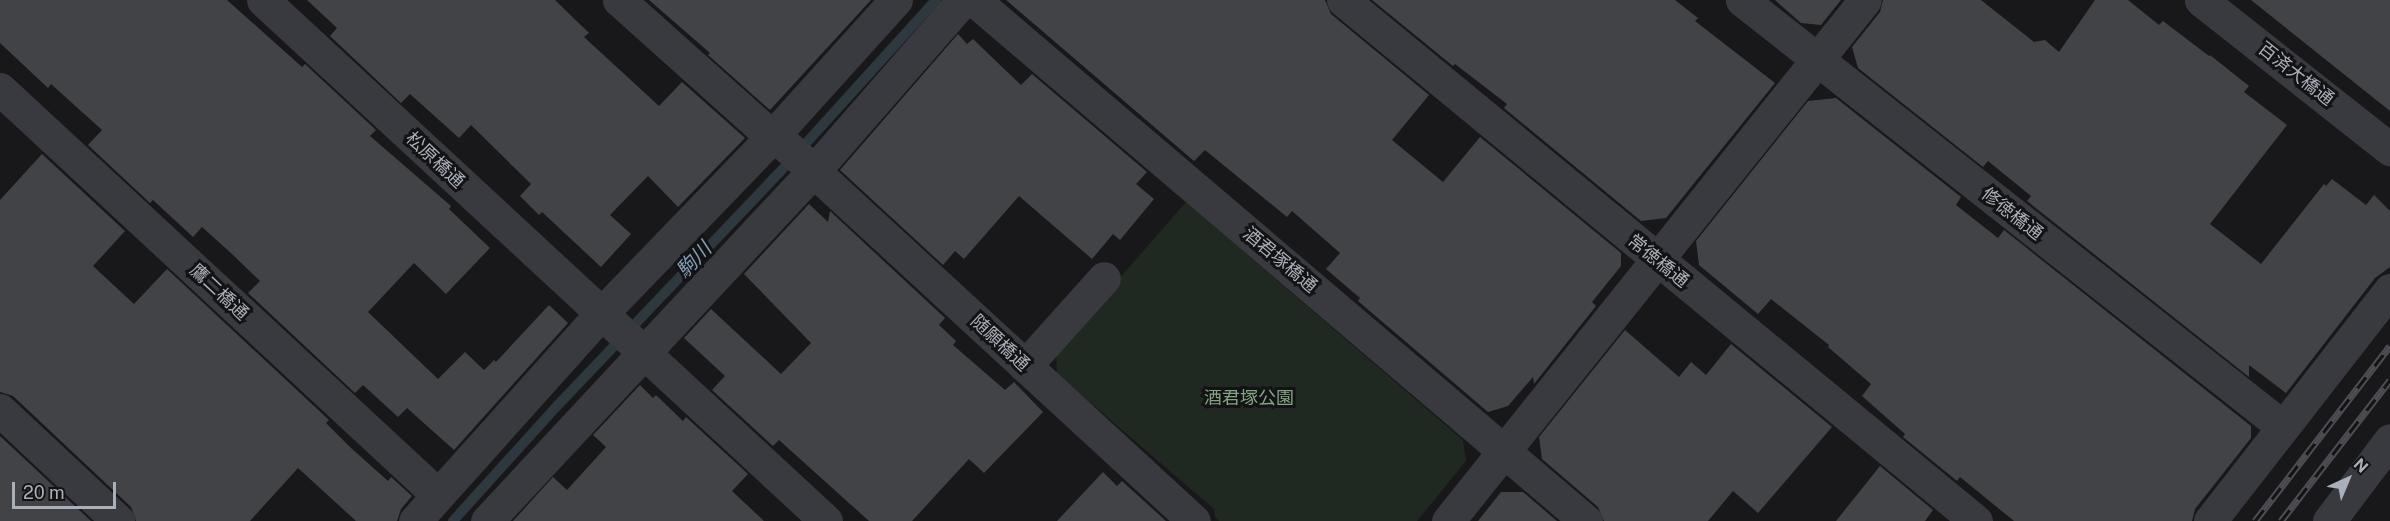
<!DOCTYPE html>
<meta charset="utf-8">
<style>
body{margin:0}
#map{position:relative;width:2390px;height:521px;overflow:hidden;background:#18181a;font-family:"Public Sans","Noto Sans JP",sans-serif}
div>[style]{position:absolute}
.green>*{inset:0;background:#202921}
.stream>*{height:10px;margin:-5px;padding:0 5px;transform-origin:5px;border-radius:5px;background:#2d383f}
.building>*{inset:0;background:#424347}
.minor>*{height:33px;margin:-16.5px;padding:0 16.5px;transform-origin:16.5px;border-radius:16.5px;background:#393a3f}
.rail>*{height:7px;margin-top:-3.5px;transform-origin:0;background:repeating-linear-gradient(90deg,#131315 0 14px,#4c4e54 0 28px);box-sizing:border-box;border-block:2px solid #4c4e54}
span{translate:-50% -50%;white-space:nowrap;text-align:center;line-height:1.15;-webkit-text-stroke:6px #131315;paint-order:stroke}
.street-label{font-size:18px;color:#aab0ba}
.park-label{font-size:18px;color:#81a681}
.water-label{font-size:20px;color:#819fb6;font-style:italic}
.north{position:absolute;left:2318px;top:449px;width:60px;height:60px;-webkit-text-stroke:4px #131315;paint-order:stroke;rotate:44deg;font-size:16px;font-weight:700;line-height:24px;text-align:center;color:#aab0ba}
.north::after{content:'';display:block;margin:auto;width:21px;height:27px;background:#aab0ba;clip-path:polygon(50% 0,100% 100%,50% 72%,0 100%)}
.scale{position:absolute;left:12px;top:482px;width:104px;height:27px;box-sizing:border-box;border:3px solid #aab0ba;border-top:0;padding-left:8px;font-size:18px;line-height:21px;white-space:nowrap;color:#aab0ba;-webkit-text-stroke:4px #131315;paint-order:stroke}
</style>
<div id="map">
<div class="green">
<div style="clip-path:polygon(1186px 202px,1463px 440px,1466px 461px,1417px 521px,1219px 521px,1215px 517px,1214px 509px,1057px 374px,1056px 351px)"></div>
</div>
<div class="stream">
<div style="left:453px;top:521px;width:155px;rotate:-47.9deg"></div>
<div style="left:557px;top:406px;width:322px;rotate:-46.4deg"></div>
<div style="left:779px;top:173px;width:234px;rotate:-47.8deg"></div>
</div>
<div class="building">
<div style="clip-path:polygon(0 0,227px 0,302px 67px,305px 64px,376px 130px,370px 136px,451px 206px,449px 209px,490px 248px,446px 294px,414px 263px,368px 312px,438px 379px,465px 352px,484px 370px,494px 360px,496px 362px,549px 305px,568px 323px,454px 450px,407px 408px,398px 417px,363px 385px,355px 393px,248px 293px,260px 281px,232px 254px,202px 227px,193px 237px,153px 200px,150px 203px,88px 145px,102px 130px,51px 84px,48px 88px,0 43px)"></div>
<div style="clip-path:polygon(307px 0,555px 0,589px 33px,584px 37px,659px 106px,682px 82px,745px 138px,678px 207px,648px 176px,610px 215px,631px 234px,601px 267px,542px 212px,539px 215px,520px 196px,531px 184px,471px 125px,459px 138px,410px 94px,401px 103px,330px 36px,337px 28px)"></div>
<div style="clip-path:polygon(649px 0,871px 0,770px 110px,708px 55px,710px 53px)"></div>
<div style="clip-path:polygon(1006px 0,1325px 0,1331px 14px,1429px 95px,1392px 140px,1443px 182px,1480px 137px,1621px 253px,1621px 266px,1592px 302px,1596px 306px,1534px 384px,1533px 377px,1508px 406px,1488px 412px,1358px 301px,1360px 298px,1326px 269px,1340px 253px,1292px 211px,1287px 217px,1205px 150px,1194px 161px)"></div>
<div style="clip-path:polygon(1372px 0,1675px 0,1698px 18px,1695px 21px,1775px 83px,1666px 218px,1641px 221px,1504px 108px,1507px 104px,1455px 64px,1453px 66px)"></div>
<div style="clip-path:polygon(1775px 0,1841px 0,1821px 25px,1801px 23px)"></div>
<div style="clip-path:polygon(1883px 0,1981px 0,2034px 42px,2045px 40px,2059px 52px,2095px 0,2128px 0,2159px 25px,2163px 21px,2209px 56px,2210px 55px,2249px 86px,2244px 92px,2287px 125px,2210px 224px,2261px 264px,2324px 184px,2326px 186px,2332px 179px,2366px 205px,2374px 195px,2390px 211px,2390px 267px,2375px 278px,2286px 393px,2249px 365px,2249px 377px,2027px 201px,2031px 196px,1988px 161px,1983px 167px,1858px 68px,1852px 47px,1880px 12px)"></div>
<div style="clip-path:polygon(2251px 0,2390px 0,2390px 111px)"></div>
<div style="clip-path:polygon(958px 34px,967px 44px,973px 39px,1021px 85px,1032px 74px,1147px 172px,1136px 184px,1154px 199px,1120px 240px,1113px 234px,1092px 259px,1019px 196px,964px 259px,955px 251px,943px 265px,840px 170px)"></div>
<div style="clip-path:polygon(1836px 98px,1961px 197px,1956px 205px,1998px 238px,2004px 230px,2251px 426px,2251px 438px,2195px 509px,2192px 521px,2014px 521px,1960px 477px,1957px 481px,1903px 437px,1905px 434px,1862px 396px,1871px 384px,1828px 347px,1829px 345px,1771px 299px,1758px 314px,1699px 265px,1696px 241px,1808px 101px)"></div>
<div style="clip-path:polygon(42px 154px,125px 231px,93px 266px,134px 304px,167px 269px,329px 420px,326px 423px,351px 448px,388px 481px,391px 477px,412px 496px,401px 509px,397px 521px,356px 521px,298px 468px,250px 521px,136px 521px,131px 507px,13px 396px,0 392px,0 200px)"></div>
<div style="clip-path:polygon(809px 204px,828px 222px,830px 211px,945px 318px,939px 325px,956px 341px,953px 345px,1005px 390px,1014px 382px,1043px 412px,984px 473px,969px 459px,912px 521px,869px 521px,779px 440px,773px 446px,712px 390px,725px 376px,684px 338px,711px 309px,781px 374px,811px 343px,744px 274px)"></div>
<div style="clip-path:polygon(1625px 330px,1679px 377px,1691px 362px,1706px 375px,1731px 344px,1832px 427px,1758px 513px,1733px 491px,1708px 521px,1604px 521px,1598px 507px,1542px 459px,1539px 437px)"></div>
<div style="clip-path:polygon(640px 385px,653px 398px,656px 395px,683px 421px,686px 417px,748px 474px,732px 491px,764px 521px,513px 521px,553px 477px,567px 490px,606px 447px,593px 435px)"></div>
<div style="clip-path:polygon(0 436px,91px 521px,0 521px)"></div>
<div style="clip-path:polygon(1880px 466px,1933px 510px,1925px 521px,1836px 521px)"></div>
<div style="clip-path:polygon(1103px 472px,1117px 486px,1122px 481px,1166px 521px,1057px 521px)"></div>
<div style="clip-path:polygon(1501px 492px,1523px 492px,1557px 521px,1478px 521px)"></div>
</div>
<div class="minor">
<div style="left:263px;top:0;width:767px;rotate:42.78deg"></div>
<div style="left:619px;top:0;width:205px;rotate:41.8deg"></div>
<div style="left:772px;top:137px;width:10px;rotate:24deg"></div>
<div style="left:781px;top:141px;width:561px;rotate:42.62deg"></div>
<div style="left:974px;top:0;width:804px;rotate:40.41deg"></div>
<div style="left:1343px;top:0;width:820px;rotate:39.46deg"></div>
<div style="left:1742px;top:0;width:689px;rotate:38.28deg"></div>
<div style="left:2201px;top:0;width:241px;rotate:38.3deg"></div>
<div style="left:0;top:89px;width:597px;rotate:42.83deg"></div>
<div style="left:1025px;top:366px;width:118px;rotate:-48.1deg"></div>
<div style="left:0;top:410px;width:162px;rotate:43.2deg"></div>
<div style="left:415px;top:521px;width:278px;rotate:-48.1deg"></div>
<div style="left:601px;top:314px;width:246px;rotate:-46deg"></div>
<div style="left:772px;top:137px;width:185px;rotate:-47.9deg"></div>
<div style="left:487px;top:521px;width:478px;rotate:-47deg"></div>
<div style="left:813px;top:172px;width:228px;rotate:-48.9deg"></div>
<div style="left:1448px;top:521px;width:667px;rotate:-51.33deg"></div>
<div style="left:2210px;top:521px;width:293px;rotate:-52.1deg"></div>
<div style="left:2329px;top:521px;width:101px;rotate:-53deg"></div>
</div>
<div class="rail">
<div style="left:2255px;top:521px;width:221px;rotate:-52.4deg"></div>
<div style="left:2281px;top:521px;width:178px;rotate:-52.3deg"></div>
</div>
<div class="street-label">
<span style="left:2296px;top:74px;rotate:38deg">百済大橋通</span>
<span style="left:435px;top:160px;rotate:43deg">松原橋通</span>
<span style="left:2012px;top:214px;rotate:38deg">修徳橋通</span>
<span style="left:1280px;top:260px;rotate:40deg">酒君塚橋通</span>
<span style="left:1658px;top:261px;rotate:39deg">常徳橋通</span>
<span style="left:219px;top:292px;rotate:43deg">鷹二橋通</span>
<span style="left:1000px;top:343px;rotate:43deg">随願橋通</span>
</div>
<div class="park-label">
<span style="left:1249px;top:398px">酒君塚公園</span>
</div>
<div class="water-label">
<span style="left:694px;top:260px;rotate:-47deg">駒川</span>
</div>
<div class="north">N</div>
<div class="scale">20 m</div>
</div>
